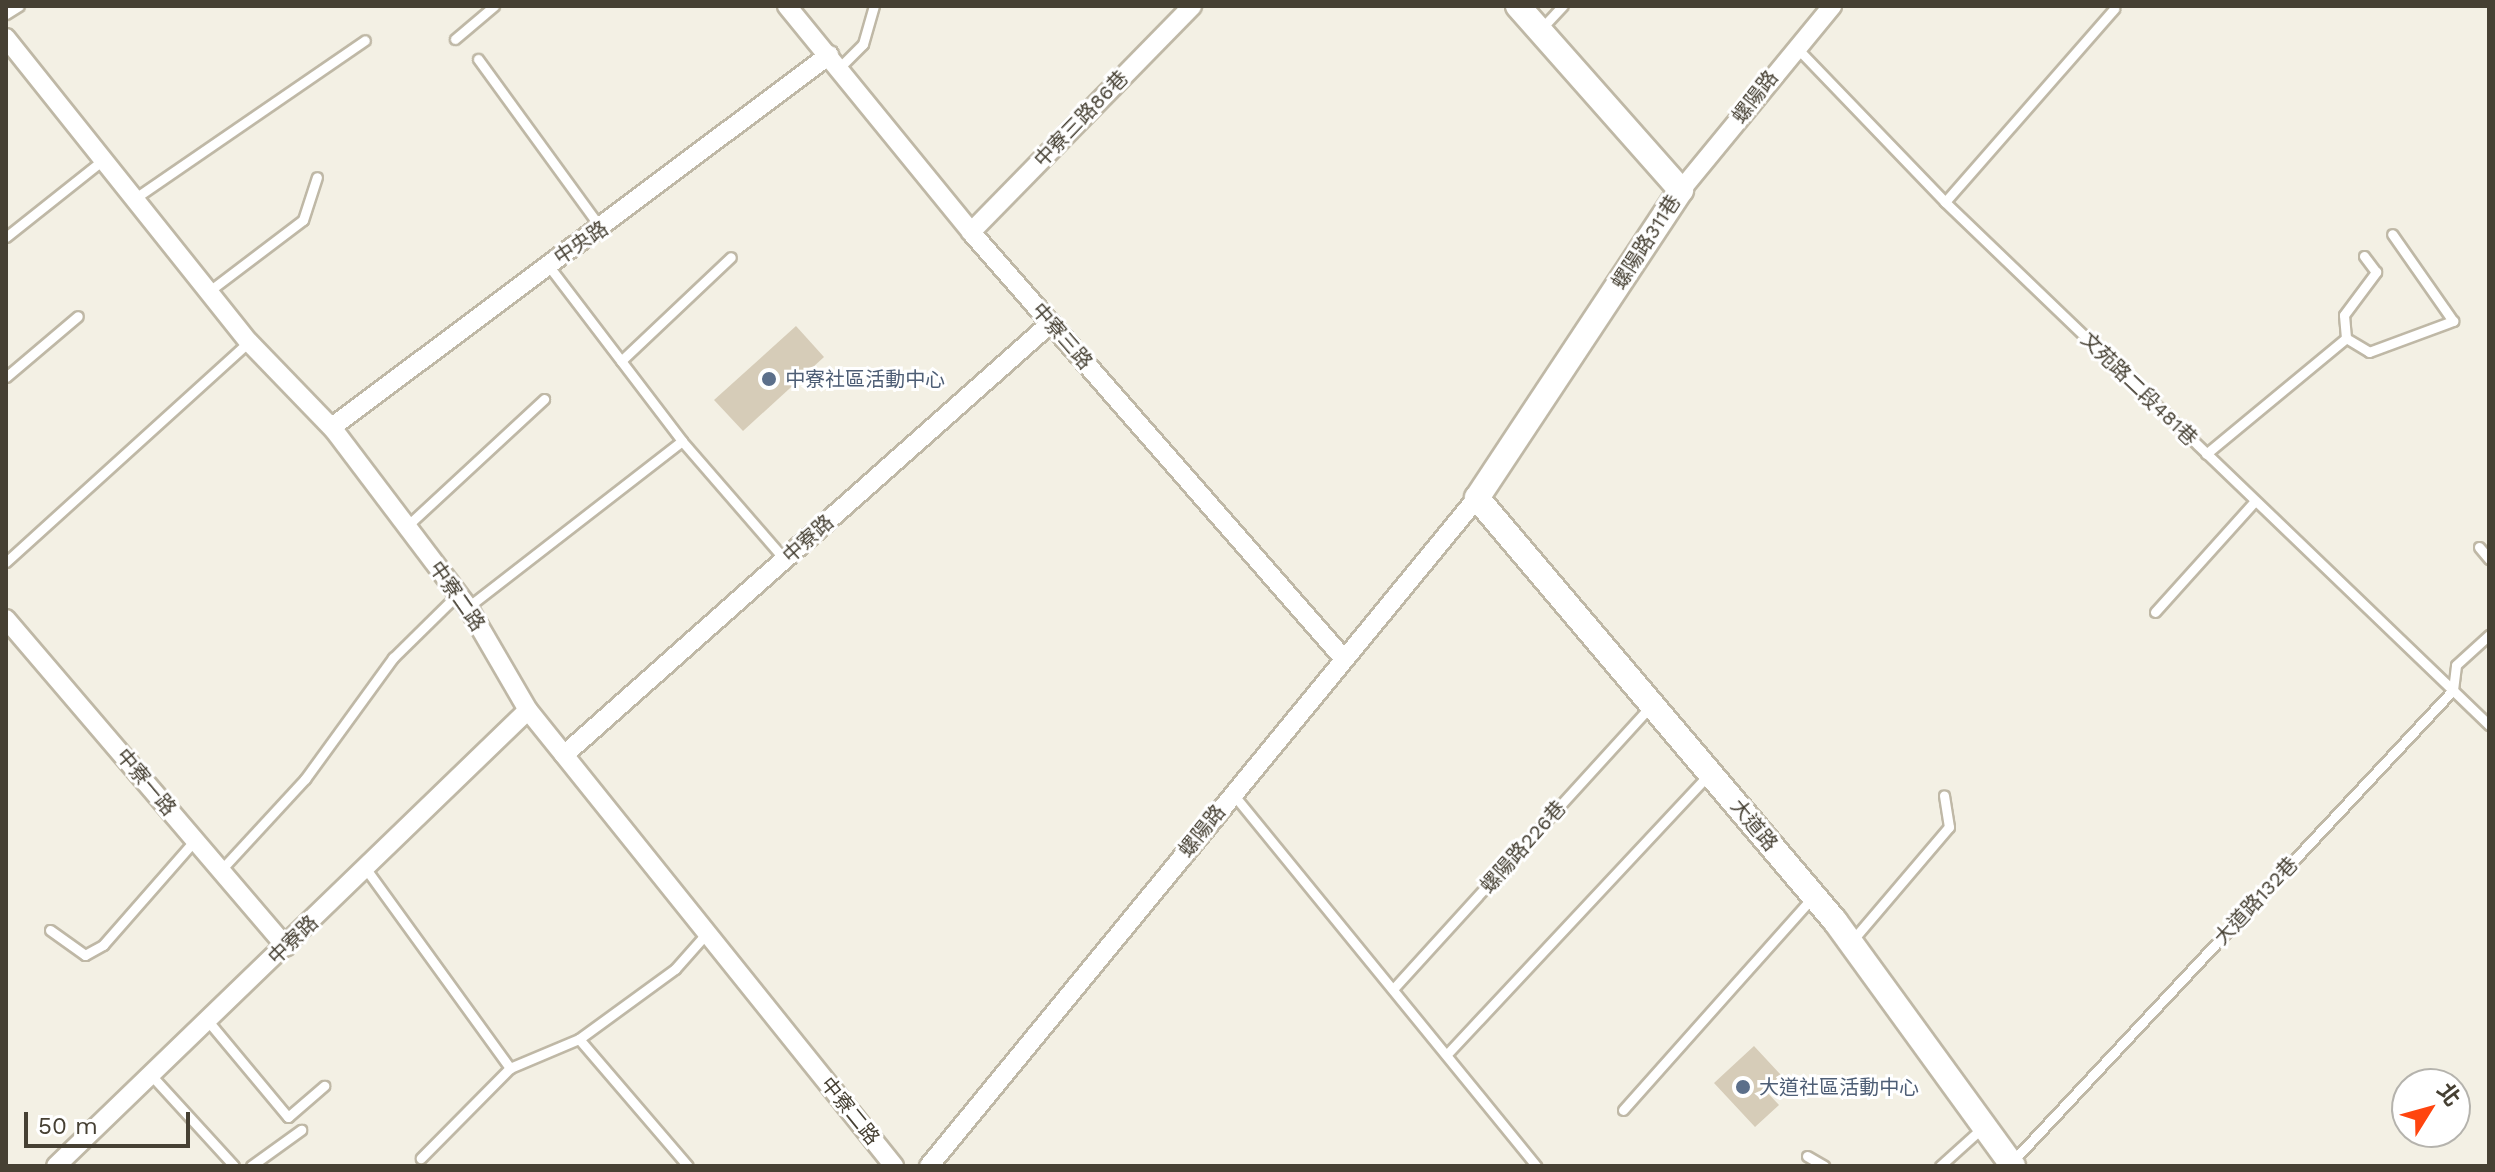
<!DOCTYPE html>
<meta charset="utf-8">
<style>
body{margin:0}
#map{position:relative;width:2495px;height:1172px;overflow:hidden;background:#f3f0e4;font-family:"Work Sans","Noto Sans TC",sans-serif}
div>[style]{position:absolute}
.building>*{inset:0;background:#d6ccb8}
.roads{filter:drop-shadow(2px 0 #bfb8a6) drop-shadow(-2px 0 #bfb8a6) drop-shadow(0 2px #bfb8a6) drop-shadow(0 -2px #bfb8a6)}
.service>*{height:9px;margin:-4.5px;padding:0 4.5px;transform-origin:4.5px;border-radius:4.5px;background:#fff}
.minor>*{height:18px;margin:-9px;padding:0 9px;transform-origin:9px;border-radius:9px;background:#fff}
.tertiary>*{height:24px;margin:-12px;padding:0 12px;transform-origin:12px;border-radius:12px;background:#fff}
.dots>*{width:22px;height:22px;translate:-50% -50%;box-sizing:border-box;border:4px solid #fff;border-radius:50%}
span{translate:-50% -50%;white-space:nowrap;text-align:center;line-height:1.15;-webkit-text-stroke:6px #fff;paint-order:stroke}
.street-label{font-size:20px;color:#464033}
.service-label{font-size:20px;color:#4e5e75}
.left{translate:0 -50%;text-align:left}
.frame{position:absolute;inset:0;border:8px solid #464033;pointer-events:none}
.north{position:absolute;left:2391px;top:1068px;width:80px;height:80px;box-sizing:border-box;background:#fff;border:2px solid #b5b3ad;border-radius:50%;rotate:53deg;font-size:22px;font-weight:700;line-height:32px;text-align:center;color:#464033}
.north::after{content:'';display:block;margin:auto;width:28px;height:36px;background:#ff450f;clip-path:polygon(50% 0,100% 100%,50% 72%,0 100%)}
.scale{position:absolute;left:24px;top:1112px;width:166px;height:36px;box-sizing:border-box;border:4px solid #464033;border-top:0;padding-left:10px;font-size:24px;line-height:28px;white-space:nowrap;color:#464033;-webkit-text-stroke:6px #fff;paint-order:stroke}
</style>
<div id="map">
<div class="building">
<div style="clip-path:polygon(796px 326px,824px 357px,743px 431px,714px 400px)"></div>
<div style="clip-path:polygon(1754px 1046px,1781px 1075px,1765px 1090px,1779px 1105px,1755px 1127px,1714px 1083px)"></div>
</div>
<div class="roads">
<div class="service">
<div style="left:6px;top:14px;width:15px;rotate:-32deg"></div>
<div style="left:1540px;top:30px;width:33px;rotate:-47deg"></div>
<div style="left:455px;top:39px;width:51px;rotate:-40.2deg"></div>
<div style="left:1795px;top:46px;width:216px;rotate:46.1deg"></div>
<div style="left:1945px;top:202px;width:755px;rotate:43.87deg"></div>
<div style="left:478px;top:59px;width:209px;rotate:54deg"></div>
<div style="left:839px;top:68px;width:34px;rotate:-45deg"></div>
<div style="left:863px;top:44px;width:40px;rotate:-74deg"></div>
<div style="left:134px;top:199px;width:280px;rotate:-34.5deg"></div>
<div style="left:1945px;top:202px;width:257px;rotate:-48.8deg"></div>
<div style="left:6px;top:237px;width:125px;rotate:-38.5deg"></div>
<div style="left:548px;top:265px;width:221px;rotate:52.7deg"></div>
<div style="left:682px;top:441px;width:157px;rotate:49.1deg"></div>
<div style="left:208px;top:292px;width:119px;rotate:-37.2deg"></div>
<div style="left:303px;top:220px;width:45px;rotate:-72deg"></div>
<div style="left:2346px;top:338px;width:23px;rotate:-95deg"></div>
<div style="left:2344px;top:315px;width:54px;rotate:-53.3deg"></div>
<div style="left:2376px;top:272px;width:20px;rotate:-127deg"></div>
<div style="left:621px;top:361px;width:151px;rotate:-43.4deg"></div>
<div style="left:6px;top:377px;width:94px;rotate:-40.3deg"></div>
<div style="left:2206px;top:454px;width:182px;rotate:-39.6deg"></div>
<div style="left:2346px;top:338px;width:27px;rotate:31deg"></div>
<div style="left:2369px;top:352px;width:90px;rotate:-20.3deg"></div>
<div style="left:2453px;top:321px;width:106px;rotate:-125deg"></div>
<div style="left:407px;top:526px;width:187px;rotate:-42.8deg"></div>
<div style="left:2479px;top:547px;width:16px;rotate:50deg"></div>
<div style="left:6px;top:562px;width:328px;rotate:-42.2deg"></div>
<div style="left:468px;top:607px;width:271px;rotate:-37.8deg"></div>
<div style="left:2155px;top:612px;width:149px;rotate:-48deg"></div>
<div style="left:1233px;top:794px;width:480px;rotate:50.8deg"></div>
<div style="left:366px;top:869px;width:246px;rotate:54.1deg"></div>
<div style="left:510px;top:1068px;width:127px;rotate:134.7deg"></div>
<div style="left:221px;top:870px;width:124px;rotate:-47.3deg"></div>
<div style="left:305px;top:779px;width:150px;rotate:-54deg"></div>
<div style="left:393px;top:658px;width:91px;rotate:-44.6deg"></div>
<div style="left:50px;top:930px;width:43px;rotate:35.5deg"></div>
<div style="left:85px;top:955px;width:21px;rotate:-29deg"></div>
<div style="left:103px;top:945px;width:140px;rotate:-48.8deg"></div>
<div style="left:1851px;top:942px;width:151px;rotate:-49.6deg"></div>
<div style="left:1949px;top:827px;width:32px;rotate:-99deg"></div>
<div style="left:1394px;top:988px;width:380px;rotate:-47.7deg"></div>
<div style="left:208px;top:1021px;width:125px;rotate:50.2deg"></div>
<div style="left:288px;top:1117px;width:48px;rotate:-40.7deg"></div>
<div style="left:579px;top:1039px;width:167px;rotate:49.4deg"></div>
<div style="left:1449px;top:1052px;width:379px;rotate:-46.9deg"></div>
<div style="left:510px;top:1068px;width:75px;rotate:-22.8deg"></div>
<div style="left:579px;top:1039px;width:119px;rotate:-36.1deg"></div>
<div style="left:675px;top:969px;width:48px;rotate:-48.4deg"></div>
<div style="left:151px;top:1075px;width:123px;rotate:47.6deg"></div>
<div style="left:1623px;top:1110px;width:284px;rotate:-48.3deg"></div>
<div style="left:1807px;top:1156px;width:20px;rotate:30deg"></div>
<div style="left:2011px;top:1163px;width:647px;rotate:-46.94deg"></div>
<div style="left:2453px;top:690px;width:25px;rotate:-83deg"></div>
<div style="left:2456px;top:665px;width:45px;rotate:-42.3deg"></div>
<div style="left:251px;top:1166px;width:62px;rotate:-35.8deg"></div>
<div style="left:1940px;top:1166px;width:57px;rotate:-42.1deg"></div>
</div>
<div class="minor">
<div style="left:787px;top:6px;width:291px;rotate:50.8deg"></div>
<div style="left:971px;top:232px;width:567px;rotate:48.86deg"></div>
<div style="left:6px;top:38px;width:389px;rotate:51.4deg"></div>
<div style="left:249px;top:342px;width:122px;rotate:46deg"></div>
<div style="left:334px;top:430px;width:222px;rotate:52.9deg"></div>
<div style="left:468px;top:607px;width:119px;rotate:59.8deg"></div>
<div style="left:528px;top:710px;width:585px;rotate:51.25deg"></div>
<div style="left:1681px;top:190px;width:238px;rotate:-50.6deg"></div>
<div style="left:971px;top:232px;width:316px;rotate:-45.6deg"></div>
<div style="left:332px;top:427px;width:621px;rotate:-36.81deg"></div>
<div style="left:6px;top:619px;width:431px;rotate:49.5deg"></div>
<div style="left:564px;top:755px;width:651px;rotate:-41.58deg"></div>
<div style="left:56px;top:1166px;width:656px;rotate:-44.01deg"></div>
<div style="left:929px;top:1166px;width:864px;rotate:-50.64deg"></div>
</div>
<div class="tertiary">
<div style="left:1518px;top:6px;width:246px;rotate:48.5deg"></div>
<div style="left:1681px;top:190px;width:369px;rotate:123.5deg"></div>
<div style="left:1477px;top:498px;width:554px;rotate:49.76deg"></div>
<div style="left:1835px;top:921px;width:303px;rotate:54deg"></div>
</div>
</div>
<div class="dots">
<div style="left:769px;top:379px;background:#5c6f8a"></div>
<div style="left:1743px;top:1087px;background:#5c6f8a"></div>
</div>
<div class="street-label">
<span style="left:1755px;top:97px;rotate:-52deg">螺陽路</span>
<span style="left:1081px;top:119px;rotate:-46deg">中寮三路86巷</span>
<span style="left:1646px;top:242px;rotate:-57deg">螺陽路311巷</span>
<span style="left:581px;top:243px;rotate:-34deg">中央路</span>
<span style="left:1062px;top:336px;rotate:49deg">中寮三路</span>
<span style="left:2139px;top:389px;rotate:44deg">文苑路二段481巷</span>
<span style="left:808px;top:539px;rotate:-42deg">中寮路</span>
<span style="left:457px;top:596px;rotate:55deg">中寮二路</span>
<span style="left:146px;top:782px;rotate:50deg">中寮一路</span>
<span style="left:1754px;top:825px;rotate:50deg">大道路</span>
<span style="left:1202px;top:831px;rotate:-51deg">螺陽路</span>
<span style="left:1523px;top:847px;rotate:-48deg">螺陽路226巷</span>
<span style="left:2256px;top:901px;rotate:-47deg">大道路132巷</span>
<span style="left:293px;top:940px;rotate:-44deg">中寮路</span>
<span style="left:850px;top:1111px;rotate:51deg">中寮二路</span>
</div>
<div class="service-label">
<span class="left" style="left:785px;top:379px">中寮社區活動中心</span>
<span class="left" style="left:1759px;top:1087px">大道社區活動中心</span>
</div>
<div class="frame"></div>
<div class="north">北</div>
<div class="scale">50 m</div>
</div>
